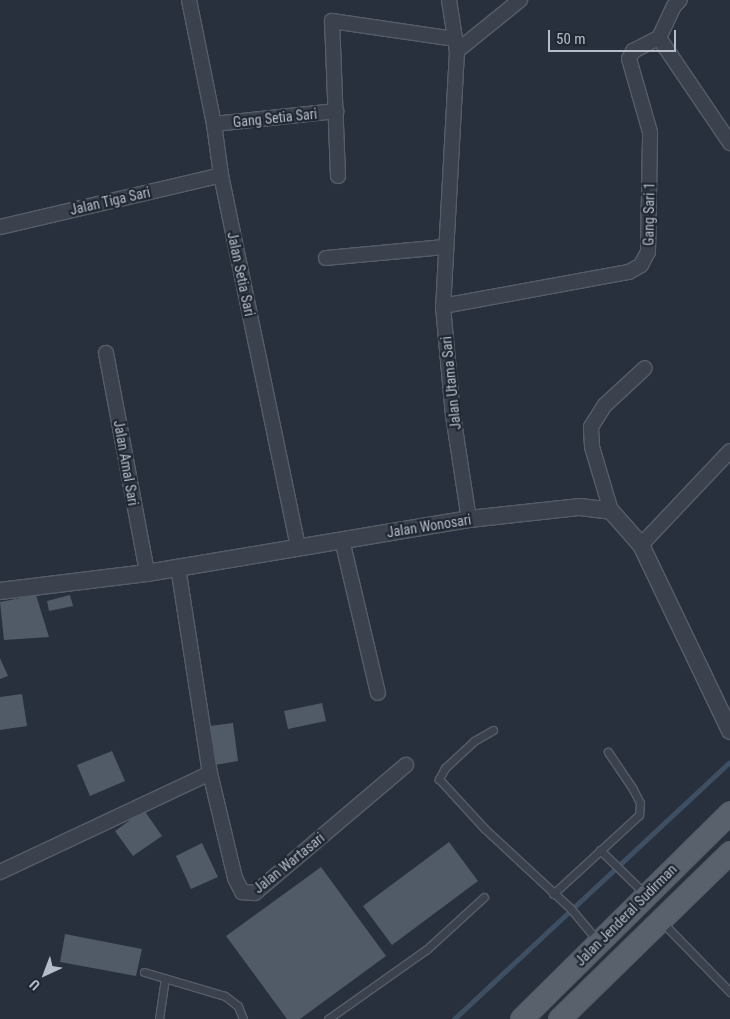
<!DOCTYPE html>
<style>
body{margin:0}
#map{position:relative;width:730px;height:1019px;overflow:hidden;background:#27303c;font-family:"Roboto Condensed",sans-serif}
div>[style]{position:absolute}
.stream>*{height:5px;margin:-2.5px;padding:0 2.5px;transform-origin:2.5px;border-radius:2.5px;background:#3e4f63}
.building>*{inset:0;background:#505b67}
.roads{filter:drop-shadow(1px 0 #565d68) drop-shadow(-1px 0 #565d68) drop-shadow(0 1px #565d68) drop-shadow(0 -1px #565d68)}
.service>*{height:7px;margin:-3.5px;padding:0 3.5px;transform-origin:3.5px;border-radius:3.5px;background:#3b424d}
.minor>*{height:14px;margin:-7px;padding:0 7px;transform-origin:7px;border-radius:7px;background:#3b424d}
.tertiary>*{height:16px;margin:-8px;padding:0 8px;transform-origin:8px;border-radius:8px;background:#3b424d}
.primary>*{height:21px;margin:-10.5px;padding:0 10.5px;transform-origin:10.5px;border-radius:10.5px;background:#59616c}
span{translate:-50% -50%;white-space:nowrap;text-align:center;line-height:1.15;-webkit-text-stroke:4.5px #1f2732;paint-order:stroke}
.street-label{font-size:14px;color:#b7bdc8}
.north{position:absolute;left:20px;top:949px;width:50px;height:50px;-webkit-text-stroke:4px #1f2732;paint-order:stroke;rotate:223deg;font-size:14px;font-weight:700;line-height:20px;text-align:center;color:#b7bdc8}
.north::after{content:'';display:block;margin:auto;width:18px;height:22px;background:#b7bdc8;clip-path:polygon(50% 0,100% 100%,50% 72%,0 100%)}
.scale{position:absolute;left:548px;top:30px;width:128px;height:22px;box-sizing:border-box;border:2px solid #b7bdc8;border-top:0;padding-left:6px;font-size:15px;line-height:18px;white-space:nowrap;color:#b7bdc8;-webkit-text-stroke:4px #1f2732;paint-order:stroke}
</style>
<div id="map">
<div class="stream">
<div style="left:454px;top:1019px;width:376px;rotate:-43deg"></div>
</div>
<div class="building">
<div style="clip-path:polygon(36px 595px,49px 637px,4px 640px,0 602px)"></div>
<div style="clip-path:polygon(70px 595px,73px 606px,49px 611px,47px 601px)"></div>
<div style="clip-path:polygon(0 658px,8px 676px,0 679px)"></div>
<div style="clip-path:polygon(22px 694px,27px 726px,0 730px,0 697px)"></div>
<div style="clip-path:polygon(322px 703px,326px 721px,288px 729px,284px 711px)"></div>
<div style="clip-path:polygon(233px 723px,238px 761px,215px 765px,210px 726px)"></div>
<div style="clip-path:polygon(112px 751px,125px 781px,90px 796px,77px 765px)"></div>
<div style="clip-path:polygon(144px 810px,162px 836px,133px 856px,115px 831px)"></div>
<div style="clip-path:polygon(449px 842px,478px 881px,392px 945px,363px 906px)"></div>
<div style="clip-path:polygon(202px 843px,218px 877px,191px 889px,176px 856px)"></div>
<div style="clip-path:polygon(321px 867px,386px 956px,300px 1019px,287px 1019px,226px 936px)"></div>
<div style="clip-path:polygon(65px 934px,142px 949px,136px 976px,60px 962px)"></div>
</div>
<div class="roads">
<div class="service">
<div style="left:493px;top:730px;width:22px;rotate:150deg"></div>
<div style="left:474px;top:741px;width:40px;rotate:137deg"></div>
<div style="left:445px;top:768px;width:13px;rotate:119deg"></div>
<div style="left:439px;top:779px;width:68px;rotate:47.4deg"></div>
<div style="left:485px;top:829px;width:117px;rotate:42.9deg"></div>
<div style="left:571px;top:909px;width:40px;rotate:50deg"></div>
<div style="left:600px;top:850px;width:62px;rotate:44.3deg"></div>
<div style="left:553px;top:894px;width:117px;rotate:-42.6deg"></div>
<div style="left:639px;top:815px;width:12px;rotate:-85deg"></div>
<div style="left:640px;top:803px;width:16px;rotate:-117deg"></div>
<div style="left:633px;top:789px;width:45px;rotate:-124deg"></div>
<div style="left:662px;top:922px;width:98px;rotate:45.8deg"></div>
<div style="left:144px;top:972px;width:84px;rotate:16.5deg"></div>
<div style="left:225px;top:996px;width:16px;rotate:38deg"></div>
<div style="left:238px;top:1006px;width:14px;rotate:69deg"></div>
<div style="left:159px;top:1019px;width:41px;rotate:-81.7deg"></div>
<div style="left:328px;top:1019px;width:121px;rotate:-35.3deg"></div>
<div style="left:427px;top:949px;width:77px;rotate:-42.4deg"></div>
</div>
<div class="minor">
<div style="left:189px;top:0;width:126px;rotate:78.6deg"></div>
<div style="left:214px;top:124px;width:51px;rotate:82.2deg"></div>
<div style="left:221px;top:175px;width:380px;rotate:78.3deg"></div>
<div style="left:449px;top:0;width:52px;rotate:81.1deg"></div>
<div style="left:457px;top:51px;width:255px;rotate:93.1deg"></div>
<div style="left:443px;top:306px;width:109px;rotate:84.8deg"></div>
<div style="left:453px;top:415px;width:105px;rotate:81.3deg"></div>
<div style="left:659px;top:38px;width:127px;rotate:55.9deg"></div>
<div style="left:659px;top:38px;width:35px;rotate:-65deg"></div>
<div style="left:674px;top:6px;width:8px;rotate:-45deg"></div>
<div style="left:457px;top:51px;width:81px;rotate:-39deg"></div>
<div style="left:214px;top:124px;width:123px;rotate:-6.1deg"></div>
<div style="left:338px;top:176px;width:155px;rotate:-92.2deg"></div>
<div style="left:332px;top:21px;width:125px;rotate:8.3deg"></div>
<div style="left:0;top:227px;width:227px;rotate:-13.2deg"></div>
<div style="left:326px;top:258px;width:120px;rotate:-5.3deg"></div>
<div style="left:443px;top:306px;width:189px;rotate:-10.4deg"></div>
<div style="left:629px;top:272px;width:14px;rotate:-30deg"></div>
<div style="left:641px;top:265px;width:15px;rotate:-62deg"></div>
<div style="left:648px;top:252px;width:120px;rotate:-89deg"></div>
<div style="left:650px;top:132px;width:76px;rotate:-106deg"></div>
<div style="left:629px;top:59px;width:9px;rotate:-63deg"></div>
<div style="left:633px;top:51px;width:29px;rotate:-27deg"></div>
<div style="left:106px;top:353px;width:224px;rotate:79.4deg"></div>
<div style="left:611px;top:511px;width:67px;rotate:-106.5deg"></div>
<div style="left:592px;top:447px;width:20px;rotate:-93deg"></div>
<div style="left:591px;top:427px;width:26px;rotate:-58deg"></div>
<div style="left:605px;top:405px;width:54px;rotate:-42.8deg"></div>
<div style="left:342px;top:540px;width:157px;rotate:76.8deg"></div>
<div style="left:641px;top:545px;width:129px;rotate:-46.6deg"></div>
<div style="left:178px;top:567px;width:208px;rotate:81.2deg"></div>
<div style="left:210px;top:773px;width:108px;rotate:76.6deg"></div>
<div style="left:235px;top:878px;width:16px;rotate:63deg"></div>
<div style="left:242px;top:892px;width:13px;rotate:4deg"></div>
<div style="left:255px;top:893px;width:198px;rotate:-40.3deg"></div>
<div style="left:0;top:872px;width:232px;rotate:-25.2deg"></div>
</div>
<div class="tertiary">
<div style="left:0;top:591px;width:148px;rotate:-7deg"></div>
<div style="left:147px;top:573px;width:326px;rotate:-9.5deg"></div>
<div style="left:469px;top:519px;width:112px;rotate:-6.2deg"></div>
<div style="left:580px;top:507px;width:31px;rotate:7deg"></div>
<div style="left:611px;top:511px;width:45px;rotate:48.6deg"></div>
<div style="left:641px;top:545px;width:206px;rotate:64.4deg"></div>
</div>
<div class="primary">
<div style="left:521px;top:1019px;width:294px;rotate:-44.7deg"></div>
<div style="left:559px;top:1019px;width:239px;rotate:-44.3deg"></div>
</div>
</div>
<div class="street-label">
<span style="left:275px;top:118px;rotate:-6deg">Gang Setia Sari</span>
<span style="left:110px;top:201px;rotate:-13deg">Jalan Tiga Sari</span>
<span style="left:649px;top:214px;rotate:-89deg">Gang Sari 1</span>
<span style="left:241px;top:274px;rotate:78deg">Jalan Setia Sari</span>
<span style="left:451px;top:383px;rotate:-96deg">Jalan Utama Sari</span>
<span style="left:126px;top:463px;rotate:80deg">Jalan Amal Sari</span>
<span style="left:429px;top:526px;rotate:-9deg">Jalan Wonosari</span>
<span style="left:289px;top:863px;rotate:-39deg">Jalan Wartasari</span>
<span style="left:626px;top:915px;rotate:-45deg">Jalan Jenderal Sudirman</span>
</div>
<div class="north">U</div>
<div class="scale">50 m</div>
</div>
